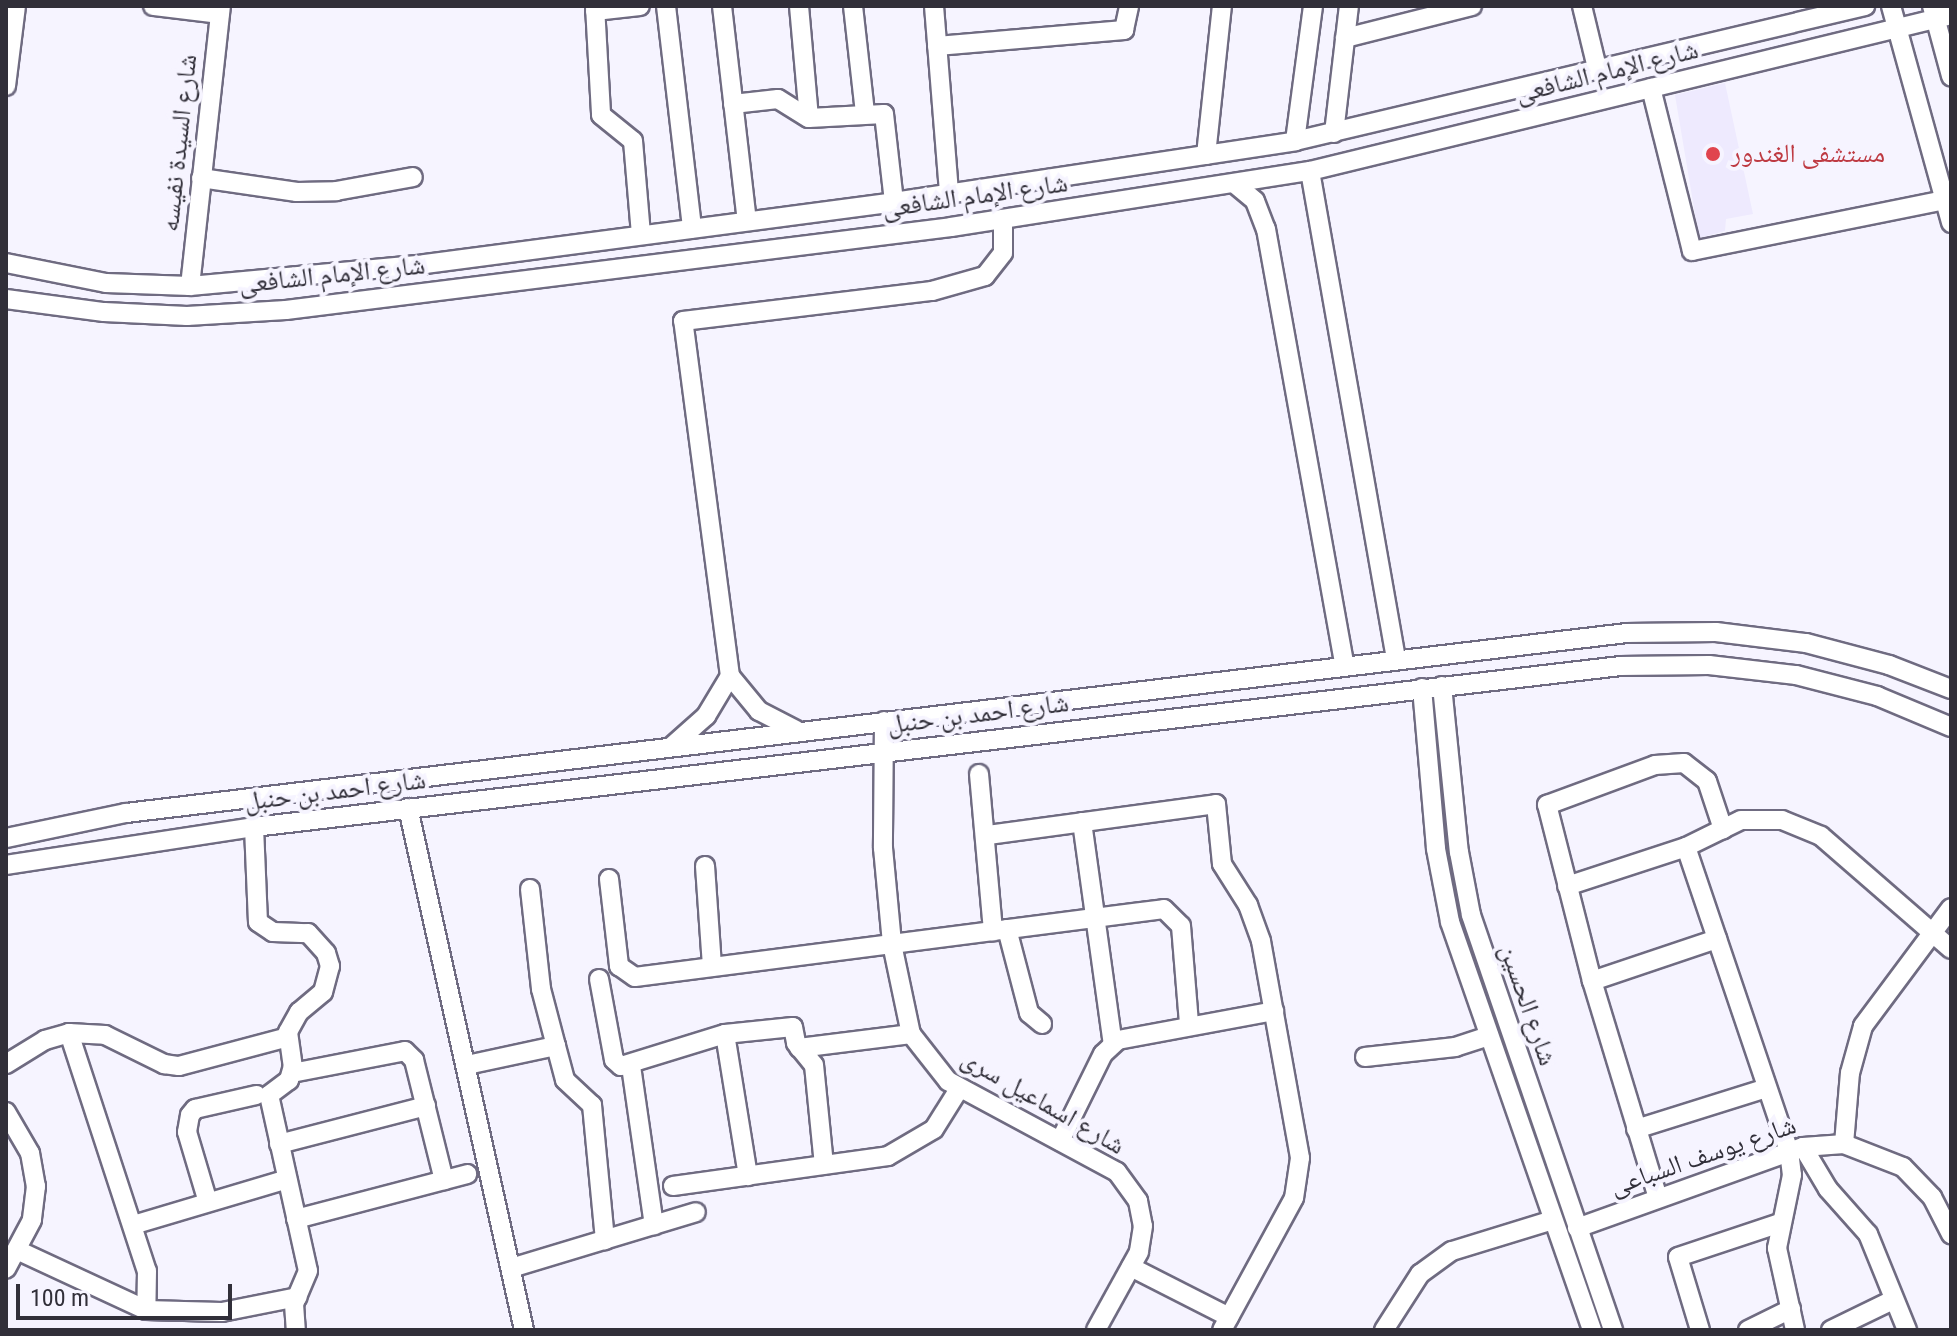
<!DOCTYPE html>
<meta charset="utf-8">
<style>
body{margin:0}
#map{position:relative;width:1957px;height:1336px;overflow:hidden;background:#f6f4ff;font-family:"Roboto Condensed","Noto Naskh Arabic",sans-serif}
div>[style]{position:absolute}
.built>*{inset:0;background:#eeeafe}
.roads{filter:drop-shadow(2px 0 #6f6b81) drop-shadow(-2px 0 #6f6b81) drop-shadow(0 2px #6f6b81) drop-shadow(0 -2px #6f6b81)}
.minor>*{height:18px;margin:-9px;padding:0 9px;transform-origin:9px;border-radius:9px;background:#fff}
.dots>*{width:22px;height:22px;translate:-50% -50%;box-sizing:border-box;border:4px solid #f6f4ff;border-radius:50%}
span{translate:-50% -50%;white-space:nowrap;text-align:center;line-height:1.15;-webkit-text-stroke:8px #f6f4ff;paint-order:stroke}
.street-label{font-size:26px;color:#312f39}
.health-label{font-size:26px;color:#be3a42}
.left{translate:0 -50%;text-align:left}
.frame{position:absolute;inset:0;border:8px solid #312f39;pointer-events:none}
.scale{position:absolute;left:16px;top:1284px;width:216px;height:36px;box-sizing:border-box;border:4px solid #312f39;border-top:0;padding-left:10px;font-size:24px;line-height:28px;white-space:nowrap;color:#312f39;-webkit-text-stroke:6px #f6f4ff;paint-order:stroke}
</style>
<div id="map">
<div class="built">
<div style="clip-path:polygon(1725px 83px,1753px 214px,1726px 219px,1725px 231px,1699px 238px,1675px 95px)"></div>
</div>
<div class="roads">
<div class="minor">
<div style="left:153px;top:6px;width:67px;rotate:6.8deg"></div>
<div style="left:595px;top:6px;width:109px;rotate:86.8deg"></div>
<div style="left:601px;top:115px;width:41px;rotate:39.1deg"></div>
<div style="left:633px;top:141px;width:93px;rotate:85.1deg"></div>
<div style="left:666px;top:6px;width:224px;rotate:83.3deg"></div>
<div style="left:722px;top:6px;width:216px;rotate:83.4deg"></div>
<div style="left:799px;top:6px;width:112px;rotate:84.9deg"></div>
<div style="left:853px;top:6px;width:108px;rotate:83.6deg"></div>
<div style="left:934px;top:6px;width:188px;rotate:85.4deg"></div>
<div style="left:1582px;top:6px;width:64px;rotate:76.4deg"></div>
<div style="left:1891px;top:6px;width:225px;rotate:74.5deg"></div>
<div style="left:1932px;top:6px;width:73px;rotate:74.8deg"></div>
<div style="left:595px;top:11px;width:45px;rotate:-6.3deg"></div>
<div style="left:1345px;top:38px;width:131px;rotate:-14.1deg"></div>
<div style="left:937px;top:46px;width:188px;rotate:-4.9deg"></div>
<div style="left:1124px;top:30px;width:25px;rotate:-78deg"></div>
<div style="left:6px;top:86px;width:81px;rotate:-82.9deg"></div>
<div style="left:1651px;top:88px;width:168px;rotate:75.9deg"></div>
<div style="left:1692px;top:251px;width:257px;rotate:-11.4deg"></div>
<div style="left:733px;top:104px;width:45px;rotate:-6.3deg"></div>
<div style="left:778px;top:99px;width:36px;rotate:32deg"></div>
<div style="left:809px;top:118px;width:75px;rotate:-3.1deg"></div>
<div style="left:884px;top:114px;width:89px;rotate:83.5deg"></div>
<div style="left:1334px;top:133px;width:128px;rotate:-83.3deg"></div>
<div style="left:1295px;top:141px;width:136px;rotate:-82.4deg"></div>
<div style="left:1206px;top:155px;width:150px;rotate:-83.9deg"></div>
<div style="left:1310px;top:171px;width:497px;rotate:80deg"></div>
<div style="left:201px;top:178px;width:97px;rotate:8.3deg"></div>
<div style="left:297px;top:192px;width:39px;rotate:-1deg"></div>
<div style="left:336px;top:191px;width:78px;rotate:-10.3deg"></div>
<div style="left:1235px;top:184px;width:26px;rotate:40deg"></div>
<div style="left:1255px;top:201px;width:30px;rotate:69deg"></div>
<div style="left:1266px;top:229px;width:445px;rotate:79.8deg"></div>
<div style="left:6px;top:263px;width:102px;rotate:11.3deg"></div>
<div style="left:106px;top:283px;width:84px;rotate:2deg"></div>
<div style="left:190px;top:286px;width:236px;rotate:-5.3deg"></div>
<div style="left:425px;top:264px;width:473px;rotate:-7.5deg"></div>
<div style="left:894px;top:202px;width:406px;rotate:-8.6deg"></div>
<div style="left:1295px;top:141px;width:586px;rotate:-13.32deg"></div>
<div style="left:190px;top:286px;width:282px;rotate:-83.7deg"></div>
<div style="left:6px;top:299px;width:99px;rotate:7.6deg"></div>
<div style="left:104px;top:312px;width:83px;rotate:2.8deg"></div>
<div style="left:187px;top:316px;width:99px;rotate:-3.5deg"></div>
<div style="left:286px;top:310px;width:670px;rotate:-7.11deg"></div>
<div style="left:951px;top:227px;width:363px;rotate:-8.9deg"></div>
<div style="left:1310px;top:171px;width:660px;rotate:-13.68deg"></div>
<div style="left:1442px;top:686px;width:167px;rotate:84.2deg"></div>
<div style="left:1459px;top:852px;width:64px;rotate:79.2deg"></div>
<div style="left:1471px;top:915px;width:439px;rotate:71.1deg"></div>
<div style="left:1422px;top:688px;width:162px;rotate:85deg"></div>
<div style="left:1436px;top:849px;width:74px;rotate:79.1deg"></div>
<div style="left:1450px;top:922px;width:432px;rotate:70.8deg"></div>
<div style="left:884px;top:721px;width:127px;rotate:90.5deg"></div>
<div style="left:883px;top:848px;width:96px;rotate:84.6deg"></div>
<div style="left:892px;top:944px;width:92px;rotate:78.1deg"></div>
<div style="left:911px;top:1034px;width:60px;rotate:51.8deg"></div>
<div style="left:948px;top:1081px;width:192px;rotate:28.3deg"></div>
<div style="left:1117px;top:1172px;width:36px;rotate:54deg"></div>
<div style="left:1138px;top:1201px;width:25px;rotate:79deg"></div>
<div style="left:1143px;top:1226px;width:26px;rotate:99deg"></div>
<div style="left:1139px;top:1252px;width:89px;rotate:118.9deg"></div>
<div style="left:796px;top:730px;width:42px;rotate:-152.8deg"></div>
<div style="left:759px;top:711px;width:45px;rotate:-129.6deg"></div>
<div style="left:730px;top:676px;width:358px;rotate:-97.5deg"></div>
<div style="left:683px;top:321px;width:251px;rotate:-6.9deg"></div>
<div style="left:932px;top:291px;width:55px;rotate:-15.8deg"></div>
<div style="left:985px;top:276px;width:29px;rotate:-52deg"></div>
<div style="left:1003px;top:253px;width:34px;rotate:-90deg"></div>
<div style="left:671px;top:747px;width:47px;rotate:-41.5deg"></div>
<div style="left:706px;top:716px;width:47px;rotate:-59deg"></div>
<div style="left:979px;top:774px;width:158px;rotate:84.9deg"></div>
<div style="left:408px;top:808px;width:535px;rotate:77.47deg"></div>
<div style="left:1082px;top:822px;width:224px;rotate:82.1deg"></div>
<div style="left:254px;top:827px;width:95px;rotate:87.6deg"></div>
<div style="left:258px;top:922px;width:18px;rotate:34deg"></div>
<div style="left:273px;top:932px;width:35px;rotate:2deg"></div>
<div style="left:308px;top:933px;width:27px;rotate:48deg"></div>
<div style="left:326px;top:953px;width:14px;rotate:73deg"></div>
<div style="left:330px;top:966px;width:27px;rotate:105deg"></div>
<div style="left:323px;top:992px;width:31px;rotate:140deg"></div>
<div style="left:299px;top:1012px;width:23px;rotate:119deg"></div>
<div style="left:288px;top:1032px;width:34px;rotate:82deg"></div>
<div style="left:293px;top:1066px;width:15px;rotate:106deg"></div>
<div style="left:289px;top:1080px;width:25px;rotate:143deg"></div>
<div style="left:269px;top:1095px;width:180px;rotate:77.5deg"></div>
<div style="left:308px;top:1271px;width:36px;rotate:113deg"></div>
<div style="left:294px;top:1304px;width:26px;rotate:86deg"></div>
<div style="left:988px;top:835px;width:230px;rotate:-7.7deg"></div>
<div style="left:1216px;top:804px;width:60px;rotate:84.3deg"></div>
<div style="left:1222px;top:864px;width:49px;rotate:57.6deg"></div>
<div style="left:1248px;top:905px;width:38px;rotate:70deg"></div>
<div style="left:1261px;top:941px;width:220px;rotate:79.8deg"></div>
<div style="left:1300px;top:1158px;width:40px;rotate:98.5deg"></div>
<div style="left:1294px;top:1198px;width:150px;rotate:118.6deg"></div>
<div style="left:6px;top:838px;width:123px;rotate:-11.8deg"></div>
<div style="left:126px;top:813px;width:1511px;rotate:-6.84deg"></div>
<div style="left:1626px;top:633px;width:90px;rotate:-0.6deg"></div>
<div style="left:1716px;top:632px;width:91px;rotate:7deg"></div>
<div style="left:1806px;top:643px;width:86px;rotate:14.8deg"></div>
<div style="left:1889px;top:665px;width:66px;rotate:21.2deg"></div>
<div style="left:1686px;top:847px;width:321px;rotate:71.3deg"></div>
<div style="left:1789px;top:1151px;width:24px;rotate:83deg"></div>
<div style="left:1792px;top:1175px;width:75px;rotate:101.6deg"></div>
<div style="left:1777px;top:1248px;width:84px;rotate:77.6deg"></div>
<div style="left:6px;top:865px;width:251px;rotate:-8.7deg"></div>
<div style="left:254px;top:827px;width:1375px;rotate:-6.72deg"></div>
<div style="left:1620px;top:666px;width:89px;rotate:-0.6deg"></div>
<div style="left:1709px;top:665px;width:88px;rotate:6.6deg"></div>
<div style="left:1796px;top:675px;width:84px;rotate:14.5deg"></div>
<div style="left:1877px;top:696px;width:80px;rotate:22.7deg"></div>
<div style="left:705px;top:866px;width:101px;rotate:86deg"></div>
<div style="left:609px;top:879px;width:88px;rotate:83.4deg"></div>
<div style="left:619px;top:966px;width:19px;rotate:35deg"></div>
<div style="left:635px;top:977px;width:533px;rotate:-7.32deg"></div>
<div style="left:1164px;top:909px;width:24px;rotate:45deg"></div>
<div style="left:1181px;top:926px;width:98px;rotate:85.3deg"></div>
<div style="left:1567px;top:886px;width:125px;rotate:-18.1deg"></div>
<div style="left:1686px;top:847px;width:61px;rotate:-26.1deg"></div>
<div style="left:1741px;top:820px;width:41px"></div>
<div style="left:1782px;top:820px;width:42px;rotate:22.3deg"></div>
<div style="left:1821px;top:836px;width:172px;rotate:41deg"></div>
<div style="left:530px;top:889px;width:101px;rotate:83.7deg"></div>
<div style="left:541px;top:989px;width:59px;rotate:75.3deg"></div>
<div style="left:556px;top:1046px;width:35px;rotate:75deg"></div>
<div style="left:565px;top:1080px;width:37px;rotate:43deg"></div>
<div style="left:592px;top:1105px;width:136px;rotate:84.5deg"></div>
<div style="left:1007px;top:929px;width:87px;rotate:75.3deg"></div>
<div style="left:1029px;top:1013px;width:17px;rotate:40deg"></div>
<div style="left:599px;top:979px;width:82px;rotate:79.5deg"></div>
<div style="left:614px;top:1060px;width:9px;rotate:41deg"></div>
<div style="left:621px;top:1066px;width:109px;rotate:-17.1deg"></div>
<div style="left:725px;top:1034px;width:68px;rotate:-5.9deg"></div>
<div style="left:793px;top:1027px;width:16px;rotate:79deg"></div>
<div style="left:796px;top:1043px;width:28px;rotate:51deg"></div>
<div style="left:814px;top:1065px;width:100px;rotate:84.3deg"></div>
<div style="left:1592px;top:981px;width:132px;rotate:-18.6deg"></div>
<div style="left:69px;top:1033px;width:250px;rotate:71.9deg"></div>
<div style="left:147px;top:1271px;width:39px;rotate:91deg"></div>
<div style="left:725px;top:1034px;width:144px;rotate:80.8deg"></div>
<div style="left:799px;top:1048px;width:113px;rotate:-7.1deg"></div>
<div style="left:1365px;top:1057px;width:91px;rotate:-6.3deg"></div>
<div style="left:1455px;top:1047px;width:36px;rotate:-18deg"></div>
<div style="left:6px;top:1064px;width:46px;rotate:-31.6deg"></div>
<div style="left:45px;top:1040px;width:25px;rotate:-16deg"></div>
<div style="left:69px;top:1033px;width:36px;rotate:3deg"></div>
<div style="left:105px;top:1035px;width:66px;rotate:26.2deg"></div>
<div style="left:164px;top:1064px;width:15px;rotate:8deg"></div>
<div style="left:179px;top:1066px;width:113px;rotate:-14.9deg"></div>
<div style="left:467px;top:1065px;width:91px;rotate:-12.1deg"></div>
<div style="left:631px;top:1066px;width:161px;rotate:81.8deg"></div>
<div style="left:292px;top:1073px;width:115px;rotate:-11deg"></div>
<div style="left:405px;top:1051px;width:13px;rotate:45deg"></div>
<div style="left:414px;top:1060px;width:124px;rotate:76deg"></div>
<div style="left:6px;top:1112px;width:48px;rotate:59.7deg"></div>
<div style="left:30px;top:1153px;width:34px;rotate:80deg"></div>
<div style="left:36px;top:1186px;width:34px;rotate:97deg"></div>
<div style="left:32px;top:1220px;width:55px;rotate:118deg"></div>
<div style="left:1636px;top:1129px;width:137px;rotate:-17.4deg"></div>
<div style="left:1060px;top:1141px;width:97px;rotate:-63.7deg"></div>
<div style="left:1103px;top:1054px;width:21px;rotate:-43deg"></div>
<div style="left:1118px;top:1040px;width:159px;rotate:-10.5deg"></div>
<div style="left:279px;top:1144px;width:152px;rotate:-14.5deg"></div>
<div style="left:1844px;top:1144px;width:71px;rotate:-85.2deg"></div>
<div style="left:1850px;top:1073px;width:49px;rotate:-74.5deg"></div>
<div style="left:1863px;top:1026px;width:147px;rotate:-53.3deg"></div>
<div style="left:1803px;top:1147px;width:49px;rotate:59.2deg"></div>
<div style="left:1828px;top:1189px;width:60px;rotate:48.4deg"></div>
<div style="left:1868px;top:1234px;width:104px;rotate:67.9deg"></div>
<div style="left:673px;top:1186px;width:217px;rotate:-7.9deg"></div>
<div style="left:888px;top:1156px;width:53px;rotate:-30.4deg"></div>
<div style="left:934px;top:1129px;width:47px;rotate:-58deg"></div>
<div style="left:1658px;top:1198px;width:227px;rotate:-106.9deg"></div>
<div style="left:1592px;top:981px;width:182px;rotate:-104.3deg"></div>
<div style="left:1547px;top:805px;width:115px;rotate:-20.3deg"></div>
<div style="left:1655px;top:765px;width:29px;rotate:-4deg"></div>
<div style="left:1684px;top:763px;width:29px;rotate:38deg"></div>
<div style="left:1707px;top:781px;width:51px;rotate:71.6deg"></div>
<div style="left:207px;top:1199px;width:70px;rotate:-106.6deg"></div>
<div style="left:187px;top:1132px;width:17px;rotate:-80deg"></div>
<div style="left:190px;top:1115px;width:8px;rotate:-50deg"></div>
<div style="left:195px;top:1109px;width:63px;rotate:-12.9deg"></div>
<div style="left:296px;top:1219px;width:177px;rotate:-14.7deg"></div>
<div style="left:133px;top:1225px;width:161px;rotate:-16.6deg"></div>
<div style="left:1577px;top:1228px;width:240px;rotate:-19.7deg"></div>
<div style="left:1803px;top:1147px;width:41px;rotate:-4.2deg"></div>
<div style="left:1844px;top:1144px;width:63px;rotate:21.3deg"></div>
<div style="left:1903px;top:1167px;width:42px;rotate:46deg"></div>
<div style="left:1932px;top:1197px;width:42px;rotate:62.8deg"></div>
<div style="left:17px;top:1250px;width:142px;rotate:24.9deg"></div>
<div style="left:146px;top:1310px;width:76px;rotate:1.5deg"></div>
<div style="left:222px;top:1312px;width:77px;rotate:-11.2deg"></div>
<div style="left:1131px;top:1267px;width:110px;rotate:27deg"></div>
<div style="left:511px;top:1268px;width:193px;rotate:-16.8deg"></div>
<div style="left:1384px;top:1330px;width:67px;rotate:-57.3deg"></div>
<div style="left:1420px;top:1274px;width:39px;rotate:-36deg"></div>
<div style="left:1452px;top:1251px;width:106px;rotate:-17.1deg"></div>
<div style="left:1700px;top:1330px;width:76px;rotate:-106.8deg"></div>
<div style="left:1678px;top:1257px;width:108px;rotate:-18.4deg"></div>
<div style="left:1748px;top:1330px;width:48px;rotate:-26deg"></div>
<div style="left:1831px;top:1330px;width:69px;rotate:-25.8deg"></div>
</div>
</div>
<div class="dots">
<div style="left:1713px;top:154px;background:#e0444e"></div>
</div>
<div class="street-label">
<span style="left:1607px;top:72px;rotate:-14deg">شارع الإمام الشافعى</span>
<span style="left:179px;top:143px;rotate:-84deg">شارع السيدة نفيسه</span>
<span style="left:975px;top:196px;rotate:-8deg">شارع الإمام الشافعى</span>
<span style="left:332px;top:275px;rotate:-6deg">شارع الإمام الشافعى</span>
<span style="left:978px;top:714px;rotate:-7deg">شارع احمد بن حنبل</span>
<span style="left:335px;top:791px;rotate:-7deg">شارع احمد بن حنبل</span>
<span style="left:1528px;top:1005px;rotate:71deg">شارع الحسين</span>
<span style="left:1043px;top:1102px;rotate:30deg">شارع اسماعيل سرى</span>
<span style="left:1703px;top:1156px;rotate:-19deg">شارع يوسف السباعى</span>
</div>
<div class="health-label">
<span class="left" style="left:1731px;top:154px">مستشفى الغندور</span>
</div>
<div class="frame"></div>
<div class="scale">100 m</div>
</div>
